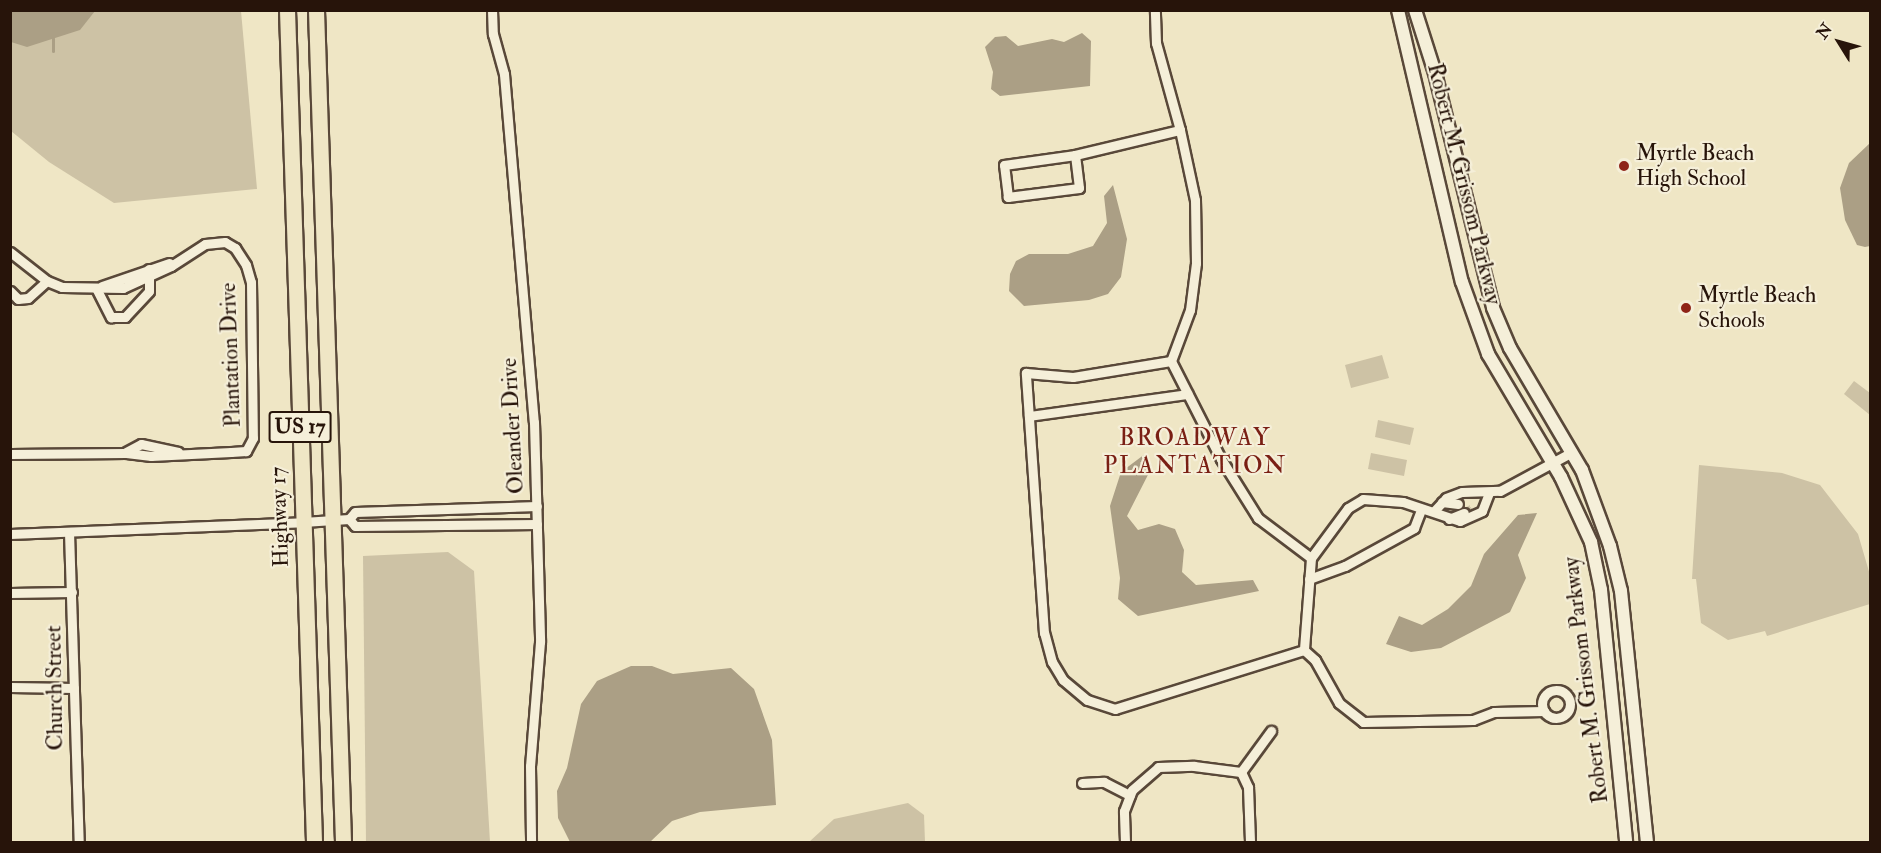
<!DOCTYPE html>
<style>
body{margin:0}
#map{position:relative;width:1881px;height:853px;overflow:hidden;background:#efe6c5;font-family:"IM FELL Double Pica",serif}
div>[style]{position:absolute}
.green>*{inset:0;background:#cdc2a5}
.water>*{inset:0;background:#ab9f85}
.stream>*{height:3px;margin:-1.5px;padding:0 1.5px;transform-origin:1.5px;border-radius:1.5px;background:#ab9f85}
.minor-tunnel>*{height:9px;margin-top:-4.5px;transform-origin:0;background:repeating-linear-gradient(90deg,#d1c6a9 0 9px,transparent 0 13.5px)}
.roads{filter:drop-shadow(2px 0 #594839) drop-shadow(-2px 0 #594839) drop-shadow(0 2px #594839) drop-shadow(0 -2px #594839)}
.minor>*{height:9px;margin:-4.5px;padding:0 4.5px;transform-origin:4.5px;border-radius:4.5px;background:#f5efd9}
.minor>.ring{margin:-4.5px;padding:0;box-sizing:content-box;background:none;border:9px solid #f5efd9;border-radius:50%}
.secondary>*{height:12px;margin:-6px;padding:0 6px;transform-origin:6px;border-radius:6px;background:#f5efd9}
.trunk>*{height:15px;margin:-7.5px;padding:0 7.5px;transform-origin:7.5px;border-radius:7.5px;background:#efe6c5}
.dots>*{width:16px;height:16px;translate:-50% -50%;box-sizing:border-box;border:3px solid #f5efd9;border-radius:50%}
span{translate:-50% -50%;white-space:nowrap;text-align:center;line-height:1.15;-webkit-text-stroke:4.5px #f5efd9;paint-order:stroke}
.shield-label span{padding:2px 4px;background:#f5efd9;border:2px solid;border-radius:4px;-webkit-text-stroke-width:0}
.shield-label{font-size:21px;color:#27140a;font-weight:700}
.poi-label{font-size:22px;color:#27140a}
.left{translate:0 -50%;text-align:left}
.street-label{font-size:22px;color:#27140a}
.neighbourhood-label{font-size:24px;color:#7a1f14;letter-spacing:1.5px}
.frame{position:absolute;inset:0;border:12px solid #27140a;pointer-events:none}
.north{position:absolute;left:1809px;top:12px;width:60px;height:60px;-webkit-text-stroke:4px #f5efd9;paint-order:stroke;rotate:307deg;font-size:16px;font-weight:700;line-height:24px;text-align:center;color:#27140a}
.north::after{content:'';display:block;margin:auto;width:21px;height:27px;background:#27140a;clip-path:polygon(50% 0,100% 100%,50% 72%,0 100%)}
</style>
<div id="map">
<div class="green">
<div style="clip-path:polygon(11px 11px,241px 11px,257px 189px,114px 203px,49px 162px,11px 131px)"></div>
<div style="clip-path:polygon(1382px 355px,1389px 378px,1351px 388px,1345px 365px)"></div>
<div style="clip-path:polygon(1854px 381px,1870px 393px,1870px 415px,1844px 394px)"></div>
<div style="clip-path:polygon(1378px 420px,1414px 428px,1410px 445px,1375px 437px)"></div>
<div style="clip-path:polygon(1371px 453px,1407px 460px,1404px 476px,1368px 469px)"></div>
<div style="clip-path:polygon(1699px 465px,1782px 473px,1820px 485px,1858px 534px,1870px 575px,1870px 604px,1767px 636px,1765px 631px,1728px 640px,1701px 623px,1696px 579px,1692px 579px)"></div>
<div style="clip-path:polygon(448px 552px,474px 571px,490px 842px,366px 842px,363px 556px)"></div>
<div style="clip-path:polygon(908px 803px,924px 815px,925px 842px,809px 842px,834px 819px)"></div>
</div>
<div class="water">
<div style="clip-path:polygon(11px 10px,95px 10px,95px 11px,80px 30px,27px 47px,11px 42px)"></div>
<div style="clip-path:polygon(1082px 33px,1091px 41px,1090px 86px,1000px 96px,991px 89px,993px 72px,985px 47px,995px 37px,1006px 36px,1018px 46px,1052px 39px,1064px 42px)"></div>
<div style="clip-path:polygon(1870px 143px,1870px 246px,1865px 247px,1857px 245px,1845px 220px,1840px 188px,1849px 163px)"></div>
<div style="clip-path:polygon(1113px 185px,1127px 239px,1121px 277px,1108px 294px,1089px 300px,1024px 306px,1009px 291px,1010px 274px,1016px 261px,1029px 254px,1068px 254px,1093px 246px,1107px 223px,1104px 196px)"></div>
<div style="clip-path:polygon(1145px 454px,1152px 467px,1127px 516px,1138px 530px,1159px 524px,1175px 529px,1184px 550px,1182px 572px,1196px 585px,1253px 580px,1259px 591px,1138px 616px,1118px 599px,1120px 578px,1110px 506px,1121px 472px)"></div>
<div style="clip-path:polygon(1537px 513px,1518px 555px,1526px 578px,1510px 612px,1441px 648px,1411px 652px,1386px 644px,1399px 616px,1422px 625px,1448px 609px,1471px 586px,1484px 554px,1518px 515px)"></div>
<div style="clip-path:polygon(631px 666px,652px 666px,673px 674px,731px 668px,754px 689px,772px 740px,776px 805px,700px 812px,672px 821px,650px 842px,570px 842px,558px 818px,557px 791px,567px 768px,581px 704px,597px 681px)"></div>
</div>
<div class="stream">
<div style="left:53px;top:38px;width:13px;rotate:90deg"></div>
</div>
<div class="minor-tunnel">
<div style="left:1464px;top:513px;width:10px;rotate:-29deg"></div>
</div>
<div class="roads">
<div class="minor">
<div style="left:492px;top:10px;width:24px;rotate:88deg"></div>
<div style="left:493px;top:34px;width:41px;rotate:74.6deg"></div>
<div style="left:504px;top:74px;width:349px;rotate:85.1deg"></div>
<div style="left:534px;top:422px;width:220px;rotate:88.4deg"></div>
<div style="left:540px;top:642px;width:124px;rotate:94.6deg"></div>
<div style="left:530px;top:766px;width:76px;rotate:89.2deg"></div>
<div style="left:1075px;top:155px;width:33px;rotate:83deg"></div>
<div style="left:1079px;top:188px;width:72px;rotate:172.8deg"></div>
<div style="left:1008px;top:197px;width:32px;rotate:-97deg"></div>
<div style="left:1004px;top:165px;width:72px;rotate:-8deg"></div>
<div style="left:1075px;top:155px;width:108px;rotate:-13.4deg"></div>
<div style="left:1180px;top:130px;width:90px;rotate:-105.4deg"></div>
<div style="left:1156px;top:43px;width:33px;rotate:-92deg"></div>
<div style="left:10px;top:252px;width:47px;rotate:38.1deg"></div>
<div style="left:47px;top:281px;width:16px;rotate:22deg"></div>
<div style="left:62px;top:287px;width:61px;rotate:0.9deg"></div>
<div style="left:123px;top:288px;width:53px;rotate:-24.6deg"></div>
<div style="left:171px;top:266px;width:40px;rotate:-32.9deg"></div>
<div style="left:205px;top:244px;width:20px;rotate:-6deg"></div>
<div style="left:225px;top:242px;width:12px;rotate:31deg"></div>
<div style="left:235px;top:248px;width:20px;rotate:57deg"></div>
<div style="left:246px;top:265px;width:18px;rotate:74deg"></div>
<div style="left:251px;top:282px;width:156px;rotate:89.3deg"></div>
<div style="left:253px;top:438px;width:15px;rotate:118deg"></div>
<div style="left:246px;top:451px;width:15px;rotate:176deg"></div>
<div style="left:231px;top:452px;width:80px;rotate:177.1deg"></div>
<div style="left:151px;top:456px;width:25px;rotate:-173deg"></div>
<div style="left:126px;top:453px;width:116px;rotate:179.5deg"></div>
<div style="left:102px;top:286px;width:71px;rotate:-18.9deg"></div>
<div style="left:96px;top:288px;width:33px;rotate:63deg"></div>
<div style="left:111px;top:317px;width:14px"></div>
<div style="left:125px;top:317px;width:35px;rotate:-47deg"></div>
<div style="left:149px;top:291px;width:22px;rotate:-90deg"></div>
<div style="left:10px;top:291px;width:11px;rotate:45deg"></div>
<div style="left:18px;top:299px;width:10px;rotate:-6deg"></div>
<div style="left:28px;top:298px;width:25px;rotate:-42deg"></div>
<div style="left:1171px;top:361px;width:110px;rotate:63deg"></div>
<div style="left:1221px;top:459px;width:70px;rotate:57.9deg"></div>
<div style="left:1258px;top:518px;width:66px;rotate:37deg"></div>
<div style="left:1311px;top:558px;width:92px;rotate:94.4deg"></div>
<div style="left:1304px;top:650px;width:198px;rotate:162.7deg"></div>
<div style="left:1115px;top:709px;width:29px;rotate:-162deg"></div>
<div style="left:1087px;top:700px;width:31px;rotate:-140deg"></div>
<div style="left:1063px;top:680px;width:21px;rotate:-121deg"></div>
<div style="left:1052px;top:662px;width:30px;rotate:-105deg"></div>
<div style="left:1044px;top:633px;width:261px;rotate:-94deg"></div>
<div style="left:1026px;top:373px;width:47px;rotate:4.9deg"></div>
<div style="left:1073px;top:377px;width:99px;rotate:-9.3deg"></div>
<div style="left:1171px;top:361px;width:54px;rotate:-69.6deg"></div>
<div style="left:1190px;top:310px;width:47px;rotate:-82.7deg"></div>
<div style="left:1196px;top:263px;width:63px;rotate:-90.9deg"></div>
<div style="left:1195px;top:200px;width:72px;rotate:-102.1deg"></div>
<div style="left:1029px;top:416px;width:160px;rotate:-7.9deg"></div>
<div style="left:126px;top:452px;width:17px;rotate:-28deg"></div>
<div style="left:141px;top:444px;width:38px;rotate:12deg"></div>
<div style="left:1442px;top:502px;width:16px;rotate:7deg"></div>
<div style="left:1435px;top:510px;width:16px;rotate:-47deg"></div>
<div style="left:1446px;top:498px;width:17px;rotate:-21deg"></div>
<div style="left:1462px;top:492px;width:38px;rotate:-2deg"></div>
<div style="left:1500px;top:491px;width:82px;rotate:-28.4deg"></div>
<div style="left:349px;top:519px;width:9px;rotate:49deg"></div>
<div style="left:355px;top:526px;width:182px;rotate:-0.6deg"></div>
<div style="left:1449px;top:519px;width:16px;rotate:-22deg"></div>
<div style="left:69px;top:532px;width:310px;rotate:88.2deg"></div>
<div style="left:10px;top:534px;width:293px;rotate:-2.3deg"></div>
<div style="left:303px;top:522px;width:46px;rotate:-3.7deg"></div>
<div style="left:349px;top:519px;width:9px;rotate:-49deg"></div>
<div style="left:355px;top:512px;width:182px;rotate:-1.9deg"></div>
<div style="left:1311px;top:558px;width:62px;rotate:-53.5deg"></div>
<div style="left:1348px;top:508px;width:17px;rotate:-31deg"></div>
<div style="left:1363px;top:499px;width:40px;rotate:4.3deg"></div>
<div style="left:1403px;top:502px;width:60px;rotate:18.4deg"></div>
<div style="left:1460px;top:521px;width:24px;rotate:-24deg"></div>
<div style="left:1482px;top:511px;width:19px;rotate:-69deg"></div>
<div style="left:1309px;top:579px;width:38px;rotate:-20deg"></div>
<div style="left:1345px;top:566px;width:79px;rotate:-28.8deg"></div>
<div style="left:1414px;top:528px;width:19px;rotate:-69deg"></div>
<div style="left:10px;top:593px;width:62px;rotate:-0.9deg"></div>
<div style="left:1304px;top:650px;width:15px;rotate:42deg"></div>
<div style="left:1315px;top:660px;width:49px;rotate:60.8deg"></div>
<div style="left:1339px;top:703px;width:31px;rotate:38deg"></div>
<div style="left:1363px;top:722px;width:110px;rotate:-1deg"></div>
<div style="left:1473px;top:720px;width:22px;rotate:-21deg"></div>
<div style="left:1494px;top:712px;width:50px;rotate:-1.1deg"></div>
<div style="left:10px;top:687px;width:64px;rotate:0.9deg"></div>
<div class="ring" style="left:1542px;top:690px;width:19px;height:19px"></div>
<div style="left:1241px;top:772px;width:51px;rotate:-53.8deg"></div>
<div style="left:1082px;top:783px;width:22px;rotate:-3deg"></div>
<div style="left:1104px;top:782px;width:29px;rotate:27deg"></div>
<div style="left:1125px;top:842px;width:31px;rotate:-92deg"></div>
<div style="left:1124px;top:811px;width:22px;rotate:-69deg"></div>
<div style="left:1132px;top:790px;width:35px;rotate:-41deg"></div>
<div style="left:1158px;top:767px;width:36px;rotate:-2deg"></div>
<div style="left:1194px;top:766px;width:47px;rotate:7.3deg"></div>
<div style="left:1241px;top:772px;width:17px;rotate:65deg"></div>
<div style="left:1248px;top:787px;width:55px;rotate:87.9deg"></div>
</div>
<div class="secondary">
<div style="left:1398px;top:10px;width:279px;rotate:76.8deg"></div>
<div style="left:1462px;top:282px;width:77px;rotate:70.1deg"></div>
<div style="left:1488px;top:354px;width:143px;rotate:59.3deg"></div>
<div style="left:1561px;top:477px;width:72px;rotate:65.2deg"></div>
<div style="left:1591px;top:542px;width:49px;rotate:78.2deg"></div>
<div style="left:1601px;top:590px;width:253px;rotate:84.3deg"></div>
<div style="left:1415px;top:10px;width:66px;rotate:72.4deg"></div>
<div style="left:1435px;top:73px;width:242px;rotate:76.1deg"></div>
<div style="left:1493px;top:308px;width:43px;rotate:67deg"></div>
<div style="left:1510px;top:348px;width:142px;rotate:59.5deg"></div>
<div style="left:1582px;top:470px;width:81px;rotate:69.8deg"></div>
<div style="left:1610px;top:546px;width:46px;rotate:76.3deg"></div>
<div style="left:1621px;top:591px;width:252px;rotate:84.1deg"></div>
</div>
<div class="trunk">
<div style="left:287px;top:10px;width:832px;rotate:88.14deg"></div>
<div style="left:316px;top:10px;width:832px;rotate:88.14deg"></div>
</div>
</div>
<div class="dots">
<div style="left:1624px;top:166px;background:#8f2418"></div>
<div style="left:1686px;top:308px;background:#8f2418"></div>
</div>
<div class="shield-label">
<span style="left:300px;top:427px">US 17</span>
</div>
<div class="poi-label">
<span class="left" style="left:1636px;top:166px">Myrtle Beach<br>High School</span>
<span class="left" style="left:1698px;top:308px">Myrtle Beach<br>Schools</span>
</div>
<div class="street-label">
<span style="left:1464px;top:184px;rotate:76deg">Robert M. Grissom Parkway</span>
<span style="left:231px;top:355px;rotate:-92deg">Plantation Drive</span>
<span style="left:513px;top:426px;rotate:-93deg">Oleander Drive</span>
<span style="left:280px;top:517px;rotate:-92deg">Highway 17</span>
<span style="left:1586px;top:680px;rotate:-97deg">Robert M. Grissom Parkway</span>
<span style="left:55px;top:688px;rotate:-91deg">Church Street</span>
</div>
<div class="neighbourhood-label">
<span style="left:1195px;top:452px">BROADWAY<br>PLANTATION</span>
</div>
<div class="frame"></div>
<div class="north">N</div>
</div>
